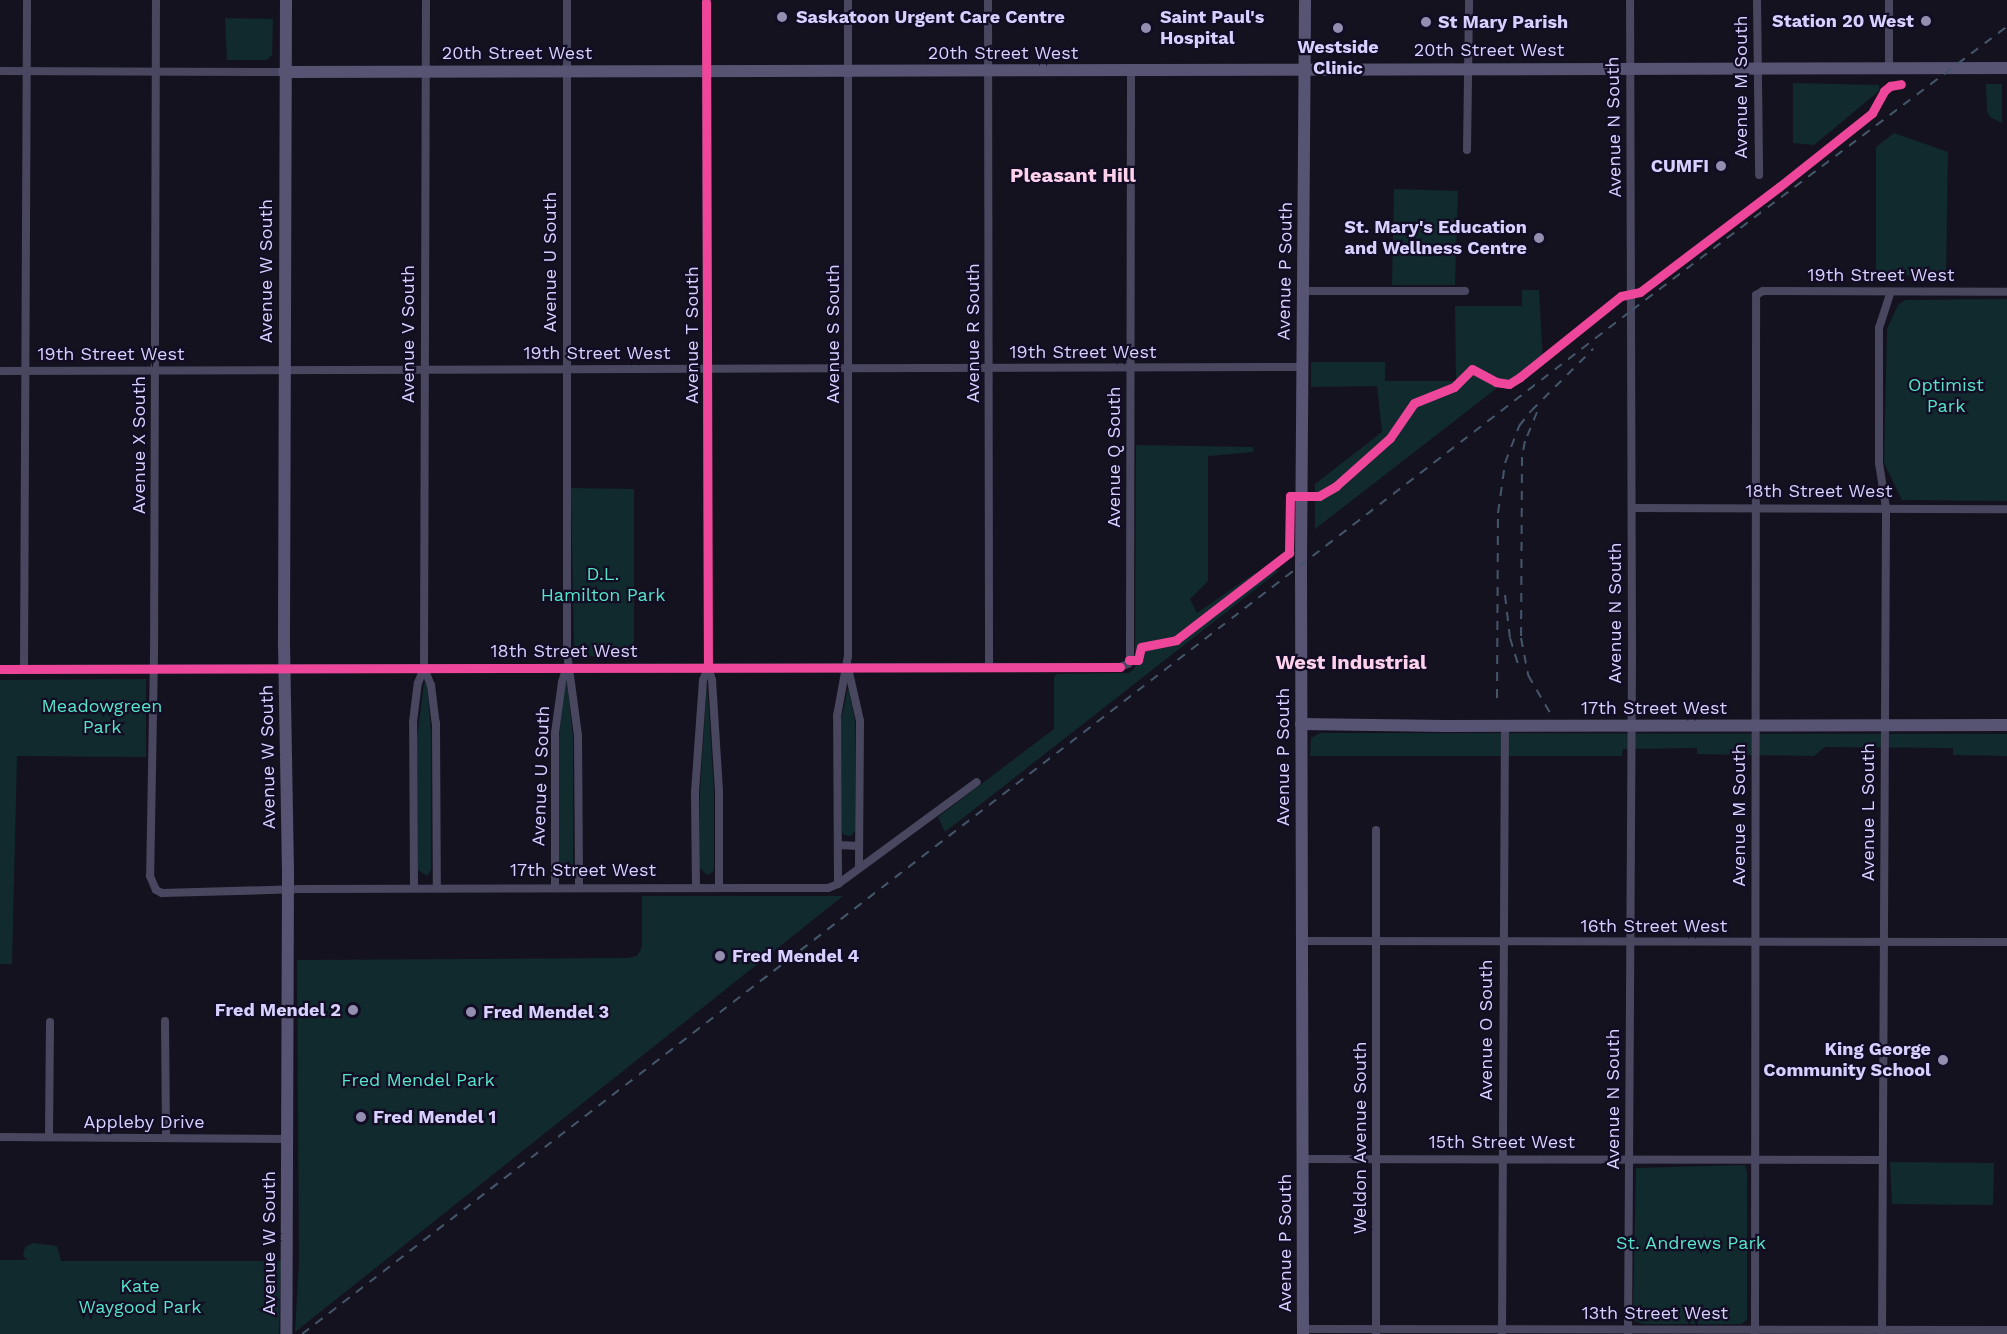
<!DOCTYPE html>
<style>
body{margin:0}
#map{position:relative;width:2007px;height:1334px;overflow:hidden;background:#15121f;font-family:"Work Sans",sans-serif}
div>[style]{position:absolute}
.green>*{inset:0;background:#112a2d}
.street>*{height:8px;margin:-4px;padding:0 4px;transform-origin:4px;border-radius:4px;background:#494760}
.secondary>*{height:12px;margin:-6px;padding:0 6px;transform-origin:6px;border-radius:6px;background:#565373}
.rail>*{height:2px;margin-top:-1px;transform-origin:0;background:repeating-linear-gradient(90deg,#43566a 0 9px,transparent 0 17px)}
.cycleway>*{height:9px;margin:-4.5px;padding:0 4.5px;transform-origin:4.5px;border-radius:4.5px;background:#ed469a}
.dots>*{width:16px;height:16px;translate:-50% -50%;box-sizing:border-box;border:3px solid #120d24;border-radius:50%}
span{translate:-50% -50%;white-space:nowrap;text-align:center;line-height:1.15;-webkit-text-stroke:4.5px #120d24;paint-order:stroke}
.poi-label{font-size:18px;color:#d8d0ff;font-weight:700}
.left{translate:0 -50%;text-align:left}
.right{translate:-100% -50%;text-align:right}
.street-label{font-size:18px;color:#d8d0ff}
.park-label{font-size:18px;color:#56e5c9}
.neighbourhood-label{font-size:20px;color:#ffd2ec;font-weight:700}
</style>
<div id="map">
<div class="green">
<div style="clip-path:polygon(225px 18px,273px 19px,272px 55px,267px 60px,227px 60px)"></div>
<div style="clip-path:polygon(1793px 83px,1879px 85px,1879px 91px,1814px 145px,1793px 143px)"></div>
<div style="clip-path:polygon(1986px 84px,2002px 84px,2002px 123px,1990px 117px,1987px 111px)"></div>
<div style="clip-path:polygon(1894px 133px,1948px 152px,1946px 276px,1876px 275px,1876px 147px)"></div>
<div style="clip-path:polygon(1394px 189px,1458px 191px,1455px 285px,1392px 285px)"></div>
<div style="clip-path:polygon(1522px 290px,1539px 290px,1543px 364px,1516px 385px,1497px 388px,1315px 529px,1315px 484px,1382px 432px,1377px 386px,1311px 387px,1311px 362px,1385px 362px,1385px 381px,1456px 381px,1455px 306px,1522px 306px)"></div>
<div style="clip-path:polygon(2007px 299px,2007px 501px,1902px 500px,1884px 463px,1887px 329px,1898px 305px,1905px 300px)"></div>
<div style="clip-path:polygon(1136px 445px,1253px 447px,1253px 452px,1208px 456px,1208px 581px,1190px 599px,1197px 613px,1255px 573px,1280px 570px,945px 832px,938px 817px,1054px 729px,1054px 677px,1057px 674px,1129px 673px,1135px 668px)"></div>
<div style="clip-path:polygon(571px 488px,634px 489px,634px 657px,578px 656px,574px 651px)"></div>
<div style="clip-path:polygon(146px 679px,146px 757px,17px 756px,12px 964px,0 964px,0 680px)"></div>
<div style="clip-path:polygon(707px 681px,714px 791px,714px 868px,713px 872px,707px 875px,700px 868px,700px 792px)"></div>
<div style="clip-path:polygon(424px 683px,427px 684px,431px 732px,431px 870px,427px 876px,418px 870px,417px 739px)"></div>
<div style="clip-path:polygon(567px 683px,573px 736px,573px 868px,568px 875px,564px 875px,559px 868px,559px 738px,564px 684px)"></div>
<div style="clip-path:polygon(848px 687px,855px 721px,855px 831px,851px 836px,844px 835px,842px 831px,841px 721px)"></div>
<div style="clip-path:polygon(1320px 733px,2007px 734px,2007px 756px,1953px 755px,1953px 748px,1825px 747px,1814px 756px,1697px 754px,1697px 748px,1623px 749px,1622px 756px,1310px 756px,1311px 738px)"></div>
<div style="clip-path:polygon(642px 896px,843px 896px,295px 1332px,299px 1262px,297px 960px,628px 958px,637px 956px,642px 947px)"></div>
<div style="clip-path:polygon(1890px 1162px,1994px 1163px,1993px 1205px,1892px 1204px)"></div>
<div style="clip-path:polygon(1745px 1165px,1747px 1172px,1747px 1320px,1741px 1324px,1643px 1324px,1635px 1321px,1633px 1313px,1636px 1168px)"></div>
<div style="clip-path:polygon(33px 1243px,57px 1246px,61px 1261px,281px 1261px,279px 1334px,0 1334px,0 1260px,28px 1260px,23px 1256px,25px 1247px)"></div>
</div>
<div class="street">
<div style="left:156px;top:0;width:655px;rotate:90.17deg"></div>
<div style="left:154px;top:655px;width:221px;rotate:91deg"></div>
<div style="left:150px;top:876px;width:15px;rotate:67deg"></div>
<div style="left:156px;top:890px;width:7px;rotate:27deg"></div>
<div style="left:162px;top:893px;width:139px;rotate:-1.6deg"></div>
<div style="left:301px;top:889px;width:527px;rotate:-0.11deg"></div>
<div style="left:828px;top:888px;width:11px;rotate:-22deg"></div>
<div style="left:838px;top:884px;width:172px;rotate:-36.3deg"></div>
<div style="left:567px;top:0;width:653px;rotate:90deg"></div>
<div style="left:567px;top:653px;width:83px;rotate:82.4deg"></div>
<div style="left:578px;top:735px;width:152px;rotate:89.6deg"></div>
<div style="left:988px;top:0;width:667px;rotate:89.91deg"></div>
<div style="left:1757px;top:0;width:175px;rotate:89.3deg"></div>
<div style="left:1889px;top:0;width:68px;rotate:90deg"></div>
<div style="left:706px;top:2px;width:665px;rotate:89.83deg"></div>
<div style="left:708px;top:667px;width:14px;rotate:73deg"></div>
<div style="left:712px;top:680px;width:112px;rotate:86.4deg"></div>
<div style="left:719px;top:792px;width:96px;rotate:90deg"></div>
<div style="left:0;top:71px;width:284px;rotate:0.2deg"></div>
<div style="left:1467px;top:150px;width:150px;rotate:-89.2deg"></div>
<div style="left:1303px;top:291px;width:162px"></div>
<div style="left:0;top:371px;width:1301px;rotate:-0.18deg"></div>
<div style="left:1632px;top:508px;width:375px;rotate:0.2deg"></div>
<div style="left:424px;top:668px;width:18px;rotate:68deg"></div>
<div style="left:431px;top:685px;width:38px;rotate:83deg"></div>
<div style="left:436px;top:723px;width:165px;rotate:89.7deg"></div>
<div style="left:848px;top:668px;width:54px;rotate:77.2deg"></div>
<div style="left:860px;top:721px;width:147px;rotate:90.4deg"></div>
<div style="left:0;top:669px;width:1061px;rotate:-0.11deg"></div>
<div style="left:1061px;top:667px;width:59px"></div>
<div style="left:1120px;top:667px;width:9px;rotate:-21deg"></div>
<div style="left:1128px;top:664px;width:6px;rotate:-72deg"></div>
<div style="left:1130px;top:658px;width:588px;rotate:-89.9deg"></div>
<div style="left:24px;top:669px;width:669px;rotate:-89.74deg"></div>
<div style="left:838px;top:845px;width:21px;rotate:3deg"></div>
<div style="left:838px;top:884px;width:168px;rotate:-90.3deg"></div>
<div style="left:837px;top:716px;width:61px;rotate:-79.6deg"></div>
<div style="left:848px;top:656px;width:656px;rotate:-90deg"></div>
<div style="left:555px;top:887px;width:154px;rotate:-90deg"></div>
<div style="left:555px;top:733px;width:51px;rotate:-82.2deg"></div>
<div style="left:562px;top:682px;width:16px;rotate:-72deg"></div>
<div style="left:414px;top:888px;width:166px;rotate:-90.3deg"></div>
<div style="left:413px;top:722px;width:39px;rotate:-83deg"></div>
<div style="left:418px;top:683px;width:16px;rotate:-68deg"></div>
<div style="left:424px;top:668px;width:668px;rotate:-89.83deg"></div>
<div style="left:696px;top:888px;width:96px;rotate:-90.6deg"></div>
<div style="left:695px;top:792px;width:112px;rotate:-85.9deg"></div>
<div style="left:703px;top:680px;width:13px;rotate:-67deg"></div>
<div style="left:1302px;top:941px;width:705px;rotate:0.08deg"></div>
<div style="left:165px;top:1021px;width:117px;rotate:89.5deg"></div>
<div style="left:0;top:1137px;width:288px;rotate:0.4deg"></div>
<div style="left:49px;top:1137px;width:115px;rotate:-89.5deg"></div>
<div style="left:1302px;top:1159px;width:580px;rotate:0.1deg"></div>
<div style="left:1303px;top:1329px;width:704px;rotate:0.08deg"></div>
<div style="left:1376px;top:1334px;width:504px;rotate:-90deg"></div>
<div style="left:1502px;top:1334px;width:608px;rotate:-89.72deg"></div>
<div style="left:1628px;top:1334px;width:676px;rotate:-89.66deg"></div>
<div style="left:1632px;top:658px;width:658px;rotate:-90.17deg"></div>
<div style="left:1755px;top:1334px;width:1039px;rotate:-89.94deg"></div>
<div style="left:1756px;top:295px;width:8px;rotate:-30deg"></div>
<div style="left:1763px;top:291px;width:244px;rotate:0.2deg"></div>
<div style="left:1882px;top:1334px;width:826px;rotate:-89.72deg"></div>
<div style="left:1886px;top:508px;width:46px;rotate:-98.8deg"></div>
<div style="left:1879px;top:463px;width:135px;rotate:-90deg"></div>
<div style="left:1879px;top:328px;width:38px;rotate:-72deg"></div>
</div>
<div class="secondary">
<div style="left:286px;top:0;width:643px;rotate:90.18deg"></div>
<div style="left:284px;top:643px;width:232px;rotate:89deg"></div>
<div style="left:288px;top:875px;width:459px;rotate:90.2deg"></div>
<div style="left:284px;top:72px;width:1723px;rotate:-0.13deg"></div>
<div style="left:1301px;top:724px;width:144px;rotate:0.8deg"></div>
<div style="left:1445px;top:726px;width:562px;rotate:-0.1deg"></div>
<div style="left:1303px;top:1334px;width:769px;rotate:-90.15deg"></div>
<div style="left:1301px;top:565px;width:565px;rotate:-89.59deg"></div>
</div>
<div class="rail">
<div style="left:1537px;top:412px;width:31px;rotate:112deg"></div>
<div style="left:1525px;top:441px;width:16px;rotate:101deg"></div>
<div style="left:1522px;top:457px;width:181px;rotate:90.3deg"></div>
<div style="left:1521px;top:638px;width:38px;rotate:79deg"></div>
<div style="left:1528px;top:675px;width:50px;rotate:59.8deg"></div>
<div style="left:1505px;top:595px;width:43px;rotate:83.4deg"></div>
<div style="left:1510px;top:638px;width:31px;rotate:73deg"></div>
<div style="left:1497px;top:698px;width:185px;rotate:-89.7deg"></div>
<div style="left:1498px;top:513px;width:50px;rotate:-82deg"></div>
<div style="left:1505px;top:463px;width:40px;rotate:-69deg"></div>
<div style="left:1519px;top:426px;width:19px;rotate:-51deg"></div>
<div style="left:1531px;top:411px;width:88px;rotate:-45deg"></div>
<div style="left:302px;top:1334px;width:1679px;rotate:-37.59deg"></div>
<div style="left:1632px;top:310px;width:470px;rotate:-37.1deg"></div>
</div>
<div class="cycleway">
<div style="left:706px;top:2px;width:665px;rotate:89.83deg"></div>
<div style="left:1129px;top:660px;width:9px"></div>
<div style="left:1138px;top:660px;width:13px;rotate:-77deg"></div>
<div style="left:1141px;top:647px;width:36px;rotate:-11deg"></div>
<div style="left:1176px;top:640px;width:143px;rotate:-37.6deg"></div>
<div style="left:1289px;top:553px;width:57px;rotate:-89deg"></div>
<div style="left:1290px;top:496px;width:29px"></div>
<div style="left:1319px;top:496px;width:20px;rotate:-30deg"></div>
<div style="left:1336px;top:486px;width:72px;rotate:-41.6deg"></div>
<div style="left:1390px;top:438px;width:42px;rotate:-55.6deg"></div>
<div style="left:1414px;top:403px;width:43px;rotate:-21.8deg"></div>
<div style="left:1454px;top:387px;width:25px;rotate:-45deg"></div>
<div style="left:1472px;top:369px;width:27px;rotate:28deg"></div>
<div style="left:1496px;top:382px;width:13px;rotate:9deg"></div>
<div style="left:1509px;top:384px;width:13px;rotate:-32deg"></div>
<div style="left:1520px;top:377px;width:129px;rotate:-38.7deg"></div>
<div style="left:1621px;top:296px;width:19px;rotate:-12deg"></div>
<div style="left:1640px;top:292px;width:174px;rotate:-37.1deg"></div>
<div style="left:1779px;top:187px;width:119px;rotate:-38.5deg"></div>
<div style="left:1872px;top:113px;width:25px;rotate:-61deg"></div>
<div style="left:1884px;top:91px;width:8px;rotate:-40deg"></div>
<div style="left:1890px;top:86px;width:11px;rotate:-10deg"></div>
<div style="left:0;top:669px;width:1120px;rotate:-0.1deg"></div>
</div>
<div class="dots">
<div style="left:782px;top:17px;background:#948eb1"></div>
<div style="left:1926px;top:21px;background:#948eb1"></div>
<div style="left:1426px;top:22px;background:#948eb1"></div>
<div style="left:1146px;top:28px;background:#948eb1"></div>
<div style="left:1338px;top:28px;background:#948eb1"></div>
<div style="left:1721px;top:166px;background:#948eb1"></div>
<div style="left:1539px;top:238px;background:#948eb1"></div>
<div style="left:720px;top:956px;background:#948eb1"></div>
<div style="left:353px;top:1010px;background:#948eb1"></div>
<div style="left:471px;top:1012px;background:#948eb1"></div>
<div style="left:1943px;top:1060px;background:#948eb1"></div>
<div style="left:361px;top:1117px;background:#948eb1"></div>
</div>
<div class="poi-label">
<span class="left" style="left:796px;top:17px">Saskatoon Urgent Care Centre</span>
<span class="left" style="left:1160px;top:28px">Saint Paul's<br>Hospital</span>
<span class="right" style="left:1914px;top:21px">Station 20 West</span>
<span class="left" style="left:1438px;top:22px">St Mary Parish</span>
<span style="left:1338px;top:58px">Westside<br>Clinic</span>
<span class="right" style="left:1709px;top:166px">CUMFI</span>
<span class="right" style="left:1527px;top:238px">St. Mary's Education<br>and Wellness Centre</span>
<span class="left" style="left:732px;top:956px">Fred Mendel 4</span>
<span class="right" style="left:341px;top:1010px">Fred Mendel 2</span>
<span class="left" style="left:483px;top:1012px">Fred Mendel 3</span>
<span class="right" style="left:1931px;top:1060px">King George<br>Community School</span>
<span class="left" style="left:373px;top:1117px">Fred Mendel 1</span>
</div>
<div class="street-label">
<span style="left:1489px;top:50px">20th Street West</span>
<span style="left:517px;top:53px">20th Street West</span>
<span style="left:1003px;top:53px">20th Street West</span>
<span style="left:1741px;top:87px;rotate:-90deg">Avenue M South</span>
<span style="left:1614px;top:127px;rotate:-91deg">Avenue N South</span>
<span style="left:550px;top:262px;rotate:-90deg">Avenue U South</span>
<span style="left:266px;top:271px;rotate:-90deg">Avenue W South</span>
<span style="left:1285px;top:271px;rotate:-89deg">Avenue P South</span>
<span style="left:1881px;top:275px">19th Street West</span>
<span style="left:973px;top:333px;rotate:-90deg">Avenue R South</span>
<span style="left:408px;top:334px;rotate:-90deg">Avenue V South</span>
<span style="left:833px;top:334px;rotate:-90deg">Avenue S South</span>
<span style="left:692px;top:335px;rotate:-90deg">Avenue T South</span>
<span style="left:1083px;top:352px">19th Street West</span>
<span style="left:597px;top:353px">19th Street West</span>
<span style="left:111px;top:354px">19th Street West</span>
<span style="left:139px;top:445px;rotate:-90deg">Avenue X South</span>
<span style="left:1114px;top:457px;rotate:-90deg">Avenue Q South</span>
<span style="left:1819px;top:491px">18th Street West</span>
<span style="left:1615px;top:613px;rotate:-90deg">Avenue N South</span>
<span style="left:564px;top:651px">18th Street West</span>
<span style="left:1654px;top:708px">17th Street West</span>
<span style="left:268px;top:757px;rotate:-91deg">Avenue W South</span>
<span style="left:1283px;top:757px;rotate:-90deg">Avenue P South</span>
<span style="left:541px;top:776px;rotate:-88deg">Avenue U South</span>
<span style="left:1868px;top:812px;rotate:-90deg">Avenue L South</span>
<span style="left:1739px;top:815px;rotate:-90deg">Avenue M South</span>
<span style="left:583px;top:870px">17th Street West</span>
<span style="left:1654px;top:926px">16th Street West</span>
<span style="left:1486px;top:1030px;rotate:-90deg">Avenue O South</span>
<span style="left:1613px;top:1099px;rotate:-90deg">Avenue N South</span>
<span style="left:144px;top:1122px">Appleby Drive</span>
<span style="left:1360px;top:1138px;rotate:-90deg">Weldon Avenue South</span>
<span style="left:1502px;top:1142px">15th Street West</span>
<span style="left:269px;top:1243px;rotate:-90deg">Avenue W South</span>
<span style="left:1285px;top:1243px;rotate:-90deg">Avenue P South</span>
<span style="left:1655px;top:1313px">13th Street West</span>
</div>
<div class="park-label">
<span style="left:1946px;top:396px">Optimist<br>Park</span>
<span style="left:603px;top:585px">D.L.<br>Hamilton Park</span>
<span style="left:102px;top:717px">Meadowgreen<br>Park</span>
<span style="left:418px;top:1080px">Fred Mendel Park</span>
<span style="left:1691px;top:1243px">St. Andrews Park</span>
<span style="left:140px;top:1297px">Kate<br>Waygood Park</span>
</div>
<div class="neighbourhood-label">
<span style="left:1073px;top:175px">Pleasant Hill</span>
<span style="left:1351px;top:662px">West Industrial</span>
</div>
</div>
